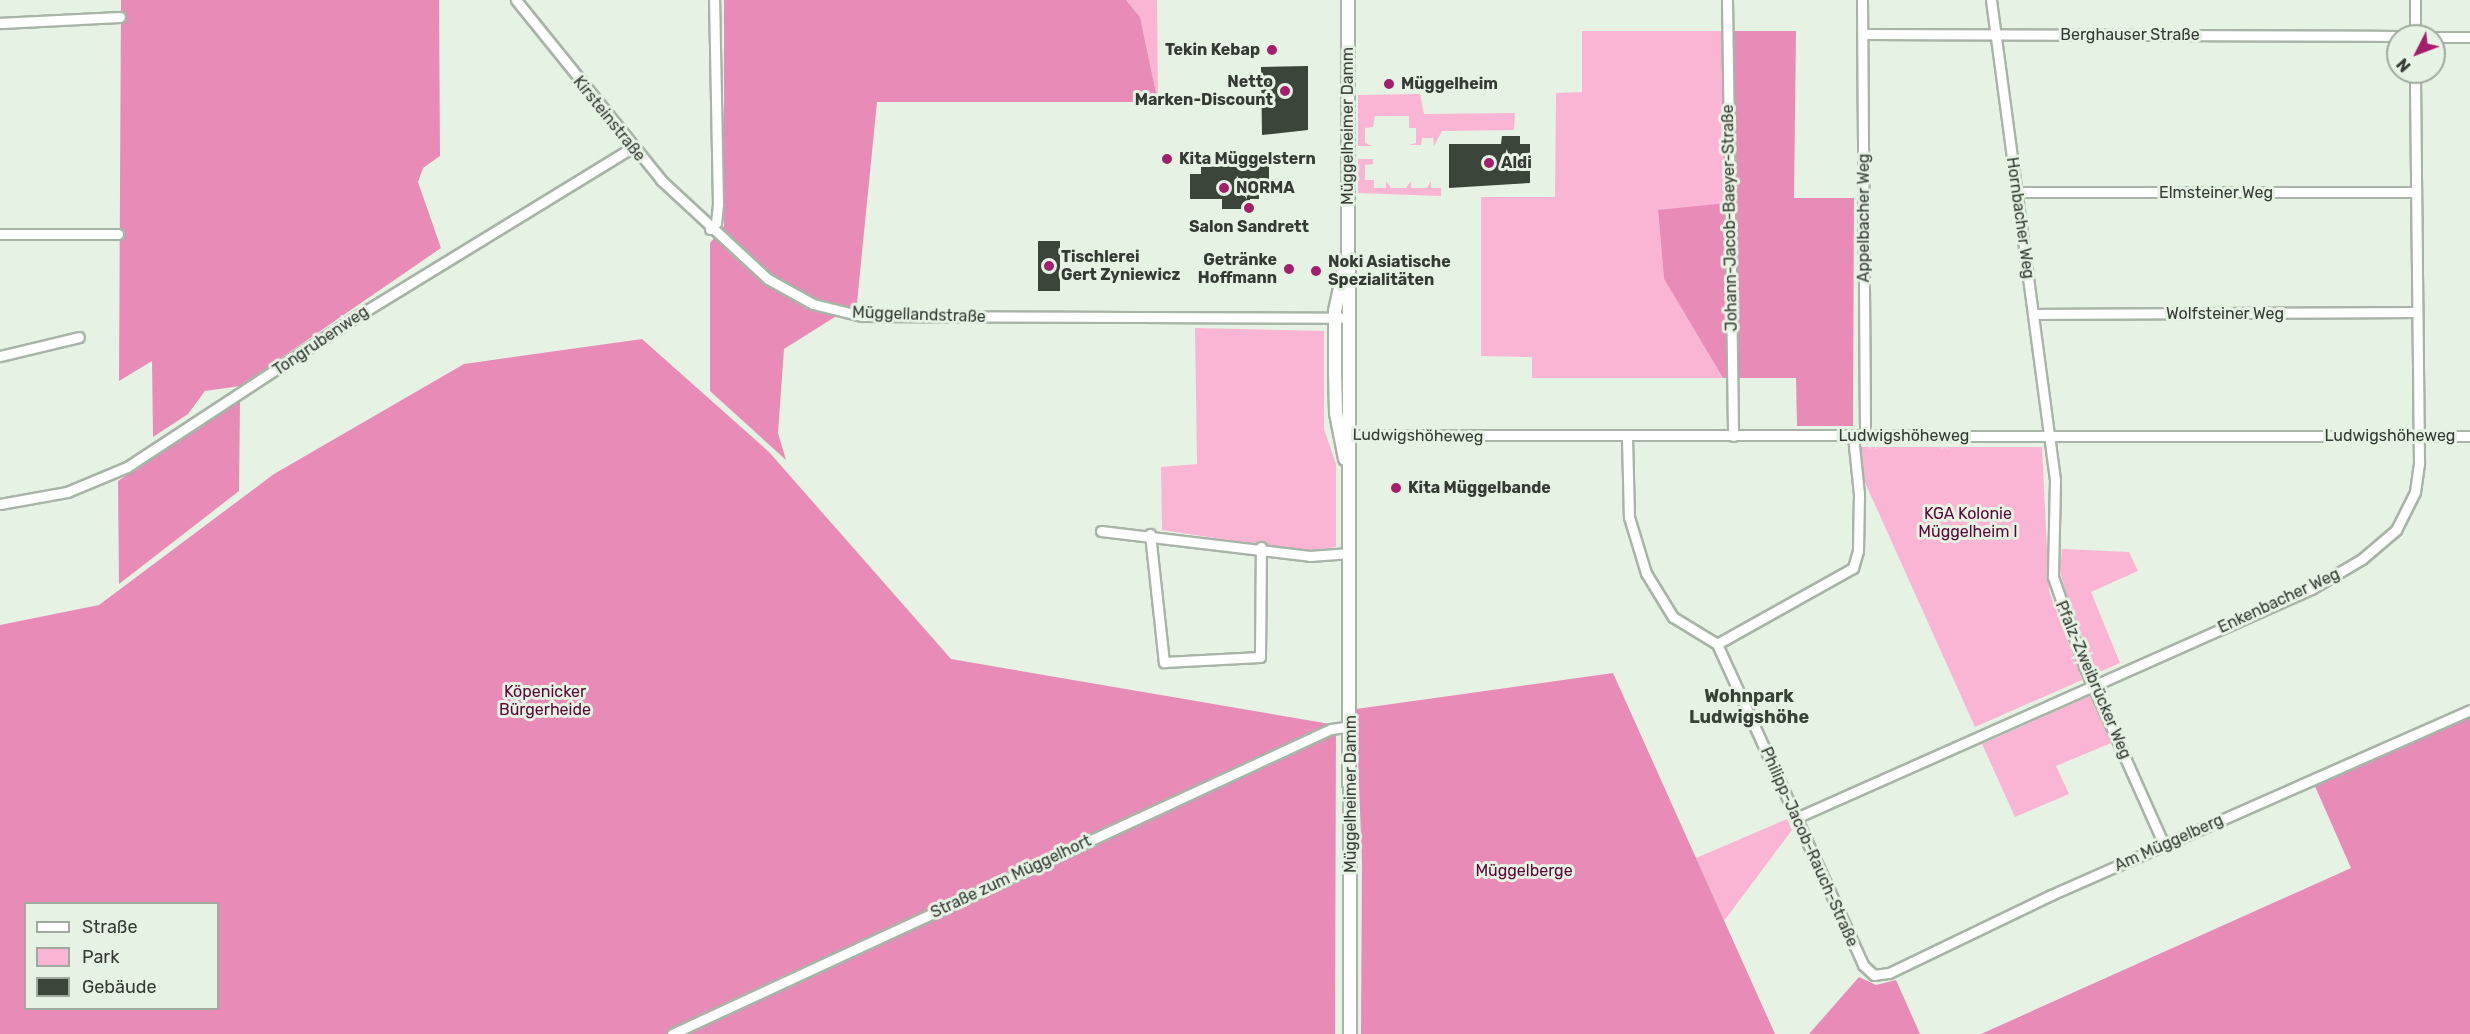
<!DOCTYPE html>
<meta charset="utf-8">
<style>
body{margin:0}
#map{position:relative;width:2470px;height:1034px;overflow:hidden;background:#e6f3e4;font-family:Rubik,sans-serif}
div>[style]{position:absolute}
.green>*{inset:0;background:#fab5d4}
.forest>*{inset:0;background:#e88bb7}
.building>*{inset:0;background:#3b453a}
.roads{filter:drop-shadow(2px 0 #a8b4a7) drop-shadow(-2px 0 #a8b4a7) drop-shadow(0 2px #a8b4a7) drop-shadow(0 -2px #a8b4a7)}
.minor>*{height:9px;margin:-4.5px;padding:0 4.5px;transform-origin:4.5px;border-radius:4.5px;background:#fff}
.major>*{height:12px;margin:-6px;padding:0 6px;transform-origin:6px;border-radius:6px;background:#fff}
.dots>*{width:16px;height:16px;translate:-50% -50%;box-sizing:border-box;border:3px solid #e6f3e4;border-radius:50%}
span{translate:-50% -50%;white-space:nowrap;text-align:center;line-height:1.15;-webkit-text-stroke:6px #e6f3e4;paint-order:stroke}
.street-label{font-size:16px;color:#353a34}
.poi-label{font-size:16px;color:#353a34;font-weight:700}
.right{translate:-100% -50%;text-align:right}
.left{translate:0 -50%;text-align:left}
.park-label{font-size:16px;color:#5a0538}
.neighbourhood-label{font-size:18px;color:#384237;font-weight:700}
.legend{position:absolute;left:24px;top:902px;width:195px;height:108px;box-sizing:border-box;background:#e6f3e4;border:2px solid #9fa99e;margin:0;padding:8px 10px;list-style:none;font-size:18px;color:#353a34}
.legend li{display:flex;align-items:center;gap:12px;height:30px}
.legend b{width:30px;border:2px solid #9fa99e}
.north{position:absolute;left:2386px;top:24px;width:60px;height:60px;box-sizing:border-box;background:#e6f3e4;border:2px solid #9fa99e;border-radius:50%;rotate:228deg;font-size:16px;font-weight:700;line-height:24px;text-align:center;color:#353a34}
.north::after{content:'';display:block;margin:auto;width:21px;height:27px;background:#a31e6b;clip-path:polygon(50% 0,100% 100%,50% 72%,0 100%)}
</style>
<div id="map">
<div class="green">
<div style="clip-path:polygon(1126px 0,1157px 0,1158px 102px,1140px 17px)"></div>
<div style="clip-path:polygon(1582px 31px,1734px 31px,1736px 202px,1658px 211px,1664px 279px,1723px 378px,1532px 378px,1532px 357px,1481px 356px,1481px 197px,1555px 197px,1556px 93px,1582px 92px)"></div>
<div style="clip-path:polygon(1420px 94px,1424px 114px,1515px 113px,1514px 130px,1442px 131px,1434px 146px,1433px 138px,1422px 138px,1421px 145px,1409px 145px,1416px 143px,1416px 128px,1409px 128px,1409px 116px,1375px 116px,1373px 127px,1365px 128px,1365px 143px,1373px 146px,1358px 146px,1358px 95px)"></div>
<div style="clip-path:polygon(1358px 159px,1373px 159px,1373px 164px,1365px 165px,1365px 180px,1374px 180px,1374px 188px,1386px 188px,1386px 181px,1391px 188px,1406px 188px,1411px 181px,1411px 188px,1427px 188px,1431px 181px,1431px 188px,1441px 188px,1441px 196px,1358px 193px)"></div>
<div style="clip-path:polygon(1195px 328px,1324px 331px,1324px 429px,1336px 464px,1336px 547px,1307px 552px,1162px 530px,1161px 467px,1197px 464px)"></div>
<div style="clip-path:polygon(1859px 447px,2042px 447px,2049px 591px,2082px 680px,1975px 727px,1863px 478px)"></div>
<div style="clip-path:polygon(2062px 549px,2129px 552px,2138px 571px,2091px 592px,2120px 663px,2097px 673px,2067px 598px,2060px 571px)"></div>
<div style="clip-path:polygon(2090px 696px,2111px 743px,2056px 766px,2069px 794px,2015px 817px,1982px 744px)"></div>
<div style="clip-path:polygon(1787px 819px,1792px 830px,1724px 921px,1696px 858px)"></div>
</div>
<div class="forest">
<div style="clip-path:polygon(121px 0,439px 0,440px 156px,423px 168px,418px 182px,441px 248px,240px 386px,205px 391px,188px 414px,153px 437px,152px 361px,119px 381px)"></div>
<div style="clip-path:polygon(724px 0,1126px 0,1140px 17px,1158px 102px,877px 102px,857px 303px,784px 349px,778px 433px,786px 460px,710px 391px,710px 243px,724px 226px)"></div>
<div style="clip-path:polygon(1734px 31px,1796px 31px,1794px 198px,1854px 198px,1853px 426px,1797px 426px,1796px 378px,1723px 378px,1664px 279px,1658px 210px,1736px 202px)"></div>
<div style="clip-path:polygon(evenodd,642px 339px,769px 452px,951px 659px,1336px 725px,1335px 1034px,0 1034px,0 625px,99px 605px,274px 474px,464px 364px,642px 339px,26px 904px,218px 904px,218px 1008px,26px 1008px,26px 904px)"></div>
<div style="clip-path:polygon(240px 401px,239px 491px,119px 584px,118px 481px)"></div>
<div style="clip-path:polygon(1613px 673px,1775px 1034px,1361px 1034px,1362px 862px,1356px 709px)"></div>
<div style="clip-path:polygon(2470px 713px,2470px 1034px,1981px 1034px,2351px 868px,2314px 784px)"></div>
<div style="clip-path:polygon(1859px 977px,1876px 985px,1896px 980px,1920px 1034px,1809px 1034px)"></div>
</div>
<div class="building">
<div style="clip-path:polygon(1308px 66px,1308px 130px,1262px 135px,1261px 67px)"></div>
<div style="clip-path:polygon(1502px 136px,1520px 136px,1520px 144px,1530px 144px,1530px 183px,1449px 188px,1449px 144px,1501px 144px)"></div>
<div style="clip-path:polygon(1269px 165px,1269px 183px,1259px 183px,1259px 199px,1250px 199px,1250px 209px,1222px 209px,1222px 199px,1190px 199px,1190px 174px,1201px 174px,1201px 167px)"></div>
<div style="clip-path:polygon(1038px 241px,1060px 241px,1060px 291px,1038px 291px)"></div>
</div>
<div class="roads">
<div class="minor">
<div style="left:516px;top:0;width:231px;rotate:51.1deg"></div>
<div style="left:661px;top:180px;width:146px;rotate:42.8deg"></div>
<div style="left:768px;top:279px;width:51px;rotate:29.1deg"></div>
<div style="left:813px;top:304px;width:50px;rotate:13.8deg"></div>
<div style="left:862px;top:316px;width:479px;rotate:0.2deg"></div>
<div style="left:1727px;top:0;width:436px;rotate:89.2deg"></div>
<div style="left:1862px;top:0;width:436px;rotate:89.6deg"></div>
<div style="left:1991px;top:0;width:484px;rotate:82.4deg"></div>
<div style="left:2055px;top:480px;width:97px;rotate:91.2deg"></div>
<div style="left:2053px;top:577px;width:94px;rotate:70.8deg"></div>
<div style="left:2084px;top:666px;width:196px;rotate:65.9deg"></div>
<div style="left:2415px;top:0;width:36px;rotate:90deg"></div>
<div style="left:0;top:23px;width:120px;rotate:-2.9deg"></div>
<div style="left:1863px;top:34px;width:535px;rotate:0.21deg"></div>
<div style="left:2434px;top:37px;width:36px"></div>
<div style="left:2017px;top:192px;width:398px"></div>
<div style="left:710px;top:229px;width:8px;rotate:-45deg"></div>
<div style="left:716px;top:223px;width:19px;rotate:-84deg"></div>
<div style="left:718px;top:204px;width:204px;rotate:-91.1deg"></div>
<div style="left:0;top:234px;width:118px"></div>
<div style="left:2033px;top:314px;width:383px;rotate:-0.3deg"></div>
<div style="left:0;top:356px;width:81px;rotate:-13.5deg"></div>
<div style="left:1344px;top:435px;width:1126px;rotate:0.05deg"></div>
<div style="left:1627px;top:437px;width:80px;rotate:88.6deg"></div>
<div style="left:1629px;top:517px;width:59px;rotate:73.1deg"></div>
<div style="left:1646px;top:573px;width:52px;rotate:58.5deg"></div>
<div style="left:1673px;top:617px;width:52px;rotate:31.5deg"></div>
<div style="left:1717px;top:644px;width:353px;rotate:65.5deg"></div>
<div style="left:1863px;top:965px;width:15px;rotate:42deg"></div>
<div style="left:1874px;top:975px;width:15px;rotate:-8deg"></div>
<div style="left:1889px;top:973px;width:180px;rotate:-25.7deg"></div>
<div style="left:2051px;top:895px;width:458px;rotate:-23.8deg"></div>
<div style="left:0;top:504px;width:68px;rotate:-10.2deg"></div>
<div style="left:67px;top:492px;width:65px;rotate:-22.6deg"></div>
<div style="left:127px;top:467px;width:272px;rotate:-33.3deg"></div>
<div style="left:354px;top:318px;width:325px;rotate:-31.5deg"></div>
<div style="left:1101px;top:531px;width:210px;rotate:6.8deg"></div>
<div style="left:1310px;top:556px;width:40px;rotate:-4.3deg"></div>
<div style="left:1150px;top:534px;width:129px;rotate:83.8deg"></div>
<div style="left:1164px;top:662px;width:96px;rotate:-3deg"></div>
<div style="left:1260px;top:657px;width:110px;rotate:-89.5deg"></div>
<div style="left:1717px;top:644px;width:156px;rotate:-29.2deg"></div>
<div style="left:1853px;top:568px;width:18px;rotate:-74deg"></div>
<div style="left:1858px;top:551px;width:57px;rotate:-89deg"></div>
<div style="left:1859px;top:494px;width:58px;rotate:-95.9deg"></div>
<div style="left:1796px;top:818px;width:564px;rotate:-23.97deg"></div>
<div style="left:2311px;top:589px;width:59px;rotate:-30.5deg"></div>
<div style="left:2362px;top:559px;width:45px;rotate:-40.5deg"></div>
<div style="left:2396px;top:530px;width:42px;rotate:-63.4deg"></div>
<div style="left:2415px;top:492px;width:30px;rotate:-82deg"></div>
<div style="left:2419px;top:462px;width:390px;rotate:-90.6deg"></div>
<div style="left:672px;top:1034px;width:726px;rotate:-24.84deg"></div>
<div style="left:1331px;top:729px;width:21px;rotate:-8deg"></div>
</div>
<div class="major">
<div style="left:1348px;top:0;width:1034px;rotate:89.89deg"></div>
<div style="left:1345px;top:265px;width:47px;rotate:102.3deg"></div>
<div style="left:1335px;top:311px;width:61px;rotate:90deg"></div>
<div style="left:1335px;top:372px;width:41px;rotate:88.6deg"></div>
<div style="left:1336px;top:413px;width:47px;rotate:78.9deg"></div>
</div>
</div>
<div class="dots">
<div style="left:1272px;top:50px;background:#a31e6b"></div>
<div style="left:1389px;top:84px;background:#a31e6b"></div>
<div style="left:1285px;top:91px;background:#a31e6b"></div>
<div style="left:1167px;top:159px;background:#a31e6b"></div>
<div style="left:1489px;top:163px;background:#a31e6b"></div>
<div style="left:1224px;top:188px;background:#a31e6b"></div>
<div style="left:1249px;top:208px;background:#a31e6b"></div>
<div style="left:1049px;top:266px;background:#a31e6b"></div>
<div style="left:1289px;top:269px;background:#a31e6b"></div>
<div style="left:1316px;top:271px;background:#a31e6b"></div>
<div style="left:1396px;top:488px;background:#a31e6b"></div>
</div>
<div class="street-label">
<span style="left:2130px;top:35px">Berghauser Straße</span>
<span style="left:609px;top:119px;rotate:51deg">Kirsteinstraße</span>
<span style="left:1348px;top:126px;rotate:-90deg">Müggelheimer Damm</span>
<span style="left:2216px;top:193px">Elmsteiner Weg</span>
<span style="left:1730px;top:218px;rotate:-91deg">Johann-Jacob-Baeyer-Straße</span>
<span style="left:1864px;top:218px;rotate:-90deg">Appelbacher Weg</span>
<span style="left:2020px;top:218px;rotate:82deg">Hornbacher Weg</span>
<span style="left:2225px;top:314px">Wolfsteiner Weg</span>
<span style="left:919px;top:315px;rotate:2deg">Müggellandstraße</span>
<span style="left:321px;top:341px;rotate:-34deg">Tongrubenweg</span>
<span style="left:1418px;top:436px;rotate:1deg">Ludwigshöheweg</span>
<span style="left:1904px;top:436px">Ludwigshöheweg</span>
<span style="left:2390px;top:436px">Ludwigshöheweg</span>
<span style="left:2279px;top:601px;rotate:-25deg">Enkenbacher Weg</span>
<span style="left:2093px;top:680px;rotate:67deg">Pfalz-Zweibrücker Weg</span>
<span style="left:1351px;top:794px;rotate:-90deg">Müggelheimer Damm</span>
<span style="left:2169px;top:843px;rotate:-24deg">Am Müggelberg</span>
<span style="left:1809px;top:847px;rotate:66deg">Philipp-Jacob-Rauch-Straße</span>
<span style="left:1011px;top:877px;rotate:-25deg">Straße zum Müggelhort</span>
</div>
<div class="poi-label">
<span class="right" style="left:1260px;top:50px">Tekin Kebap</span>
<span class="right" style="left:1273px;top:91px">Netto<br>Marken-Discount</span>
<span class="left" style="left:1401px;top:84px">Müggelheim</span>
<span class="left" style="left:1179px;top:159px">Kita Müggelstern</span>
<span class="left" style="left:1501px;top:163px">Aldi</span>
<span class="left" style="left:1236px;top:188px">NORMA</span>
<span style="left:1249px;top:227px">Salon Sandrett</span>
<span class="left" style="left:1061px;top:266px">Tischlerei<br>Gert Zyniewicz</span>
<span class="right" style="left:1277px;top:269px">Getränke<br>Hoffmann</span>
<span class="left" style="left:1328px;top:271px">Noki Asiatische<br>Spezialitäten</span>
<span class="left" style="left:1408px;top:488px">Kita Müggelbande</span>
</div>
<div class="park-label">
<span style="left:1968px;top:523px">KGA Kolonie<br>Müggelheim I</span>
<span style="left:545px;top:701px">Köpenicker<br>Bürgerheide</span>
<span style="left:1524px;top:871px">Müggelberge</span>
</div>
<div class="neighbourhood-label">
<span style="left:1749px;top:707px">Wohnpark<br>Ludwigshöhe</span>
</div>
<ul class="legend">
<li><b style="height:8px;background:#fff"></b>Straße</li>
<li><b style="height:16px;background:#fab5d4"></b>Park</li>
<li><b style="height:16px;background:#3b453a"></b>Gebäude</li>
</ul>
<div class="north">N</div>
</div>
